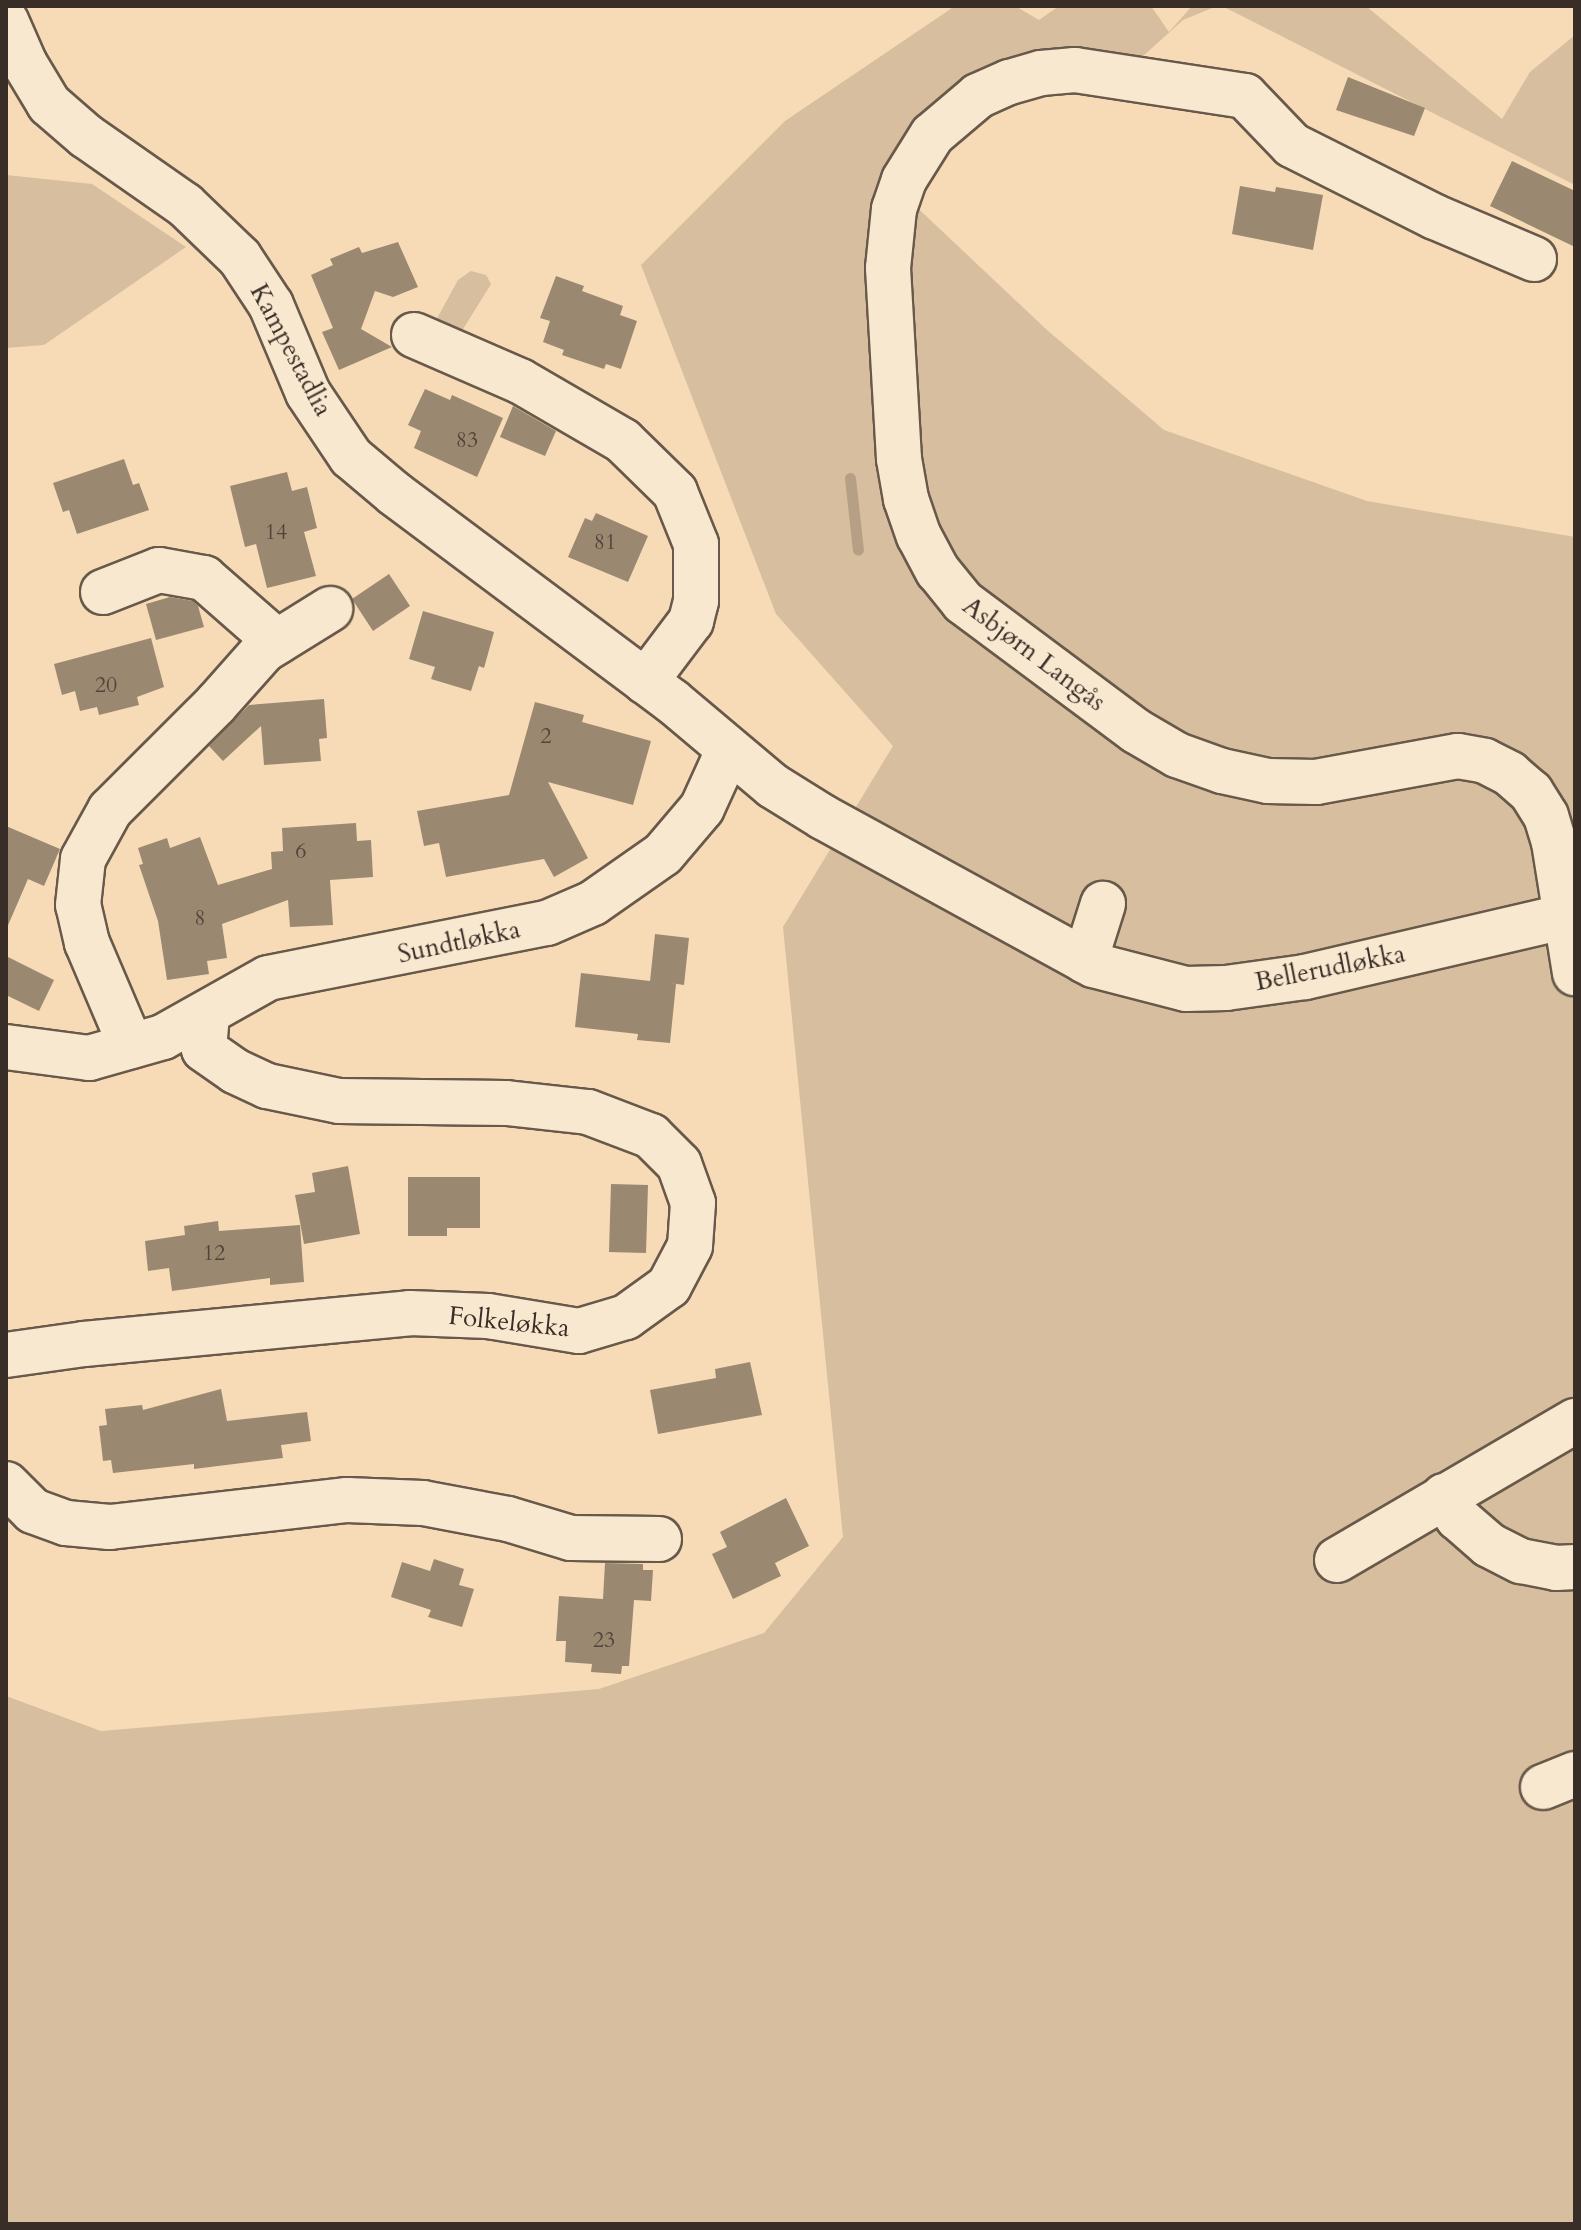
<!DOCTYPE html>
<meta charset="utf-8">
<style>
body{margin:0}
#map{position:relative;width:1581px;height:2230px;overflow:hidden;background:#f6dbb6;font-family:Cardo,serif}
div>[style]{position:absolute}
.green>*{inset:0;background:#d6be9e}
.stream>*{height:11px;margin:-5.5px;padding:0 5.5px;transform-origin:5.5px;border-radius:5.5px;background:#b6a085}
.building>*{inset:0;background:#9b8871}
.roads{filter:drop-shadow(2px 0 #68594b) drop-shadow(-2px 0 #68594b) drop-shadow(0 2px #68594b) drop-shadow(0 -2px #68594b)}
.minor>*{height:44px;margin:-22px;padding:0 22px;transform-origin:22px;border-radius:22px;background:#f9e8d0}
span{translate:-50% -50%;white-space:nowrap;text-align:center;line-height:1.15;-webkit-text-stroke:7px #f9e8d0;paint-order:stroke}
.number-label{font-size:22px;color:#52443a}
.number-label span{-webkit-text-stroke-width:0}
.street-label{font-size:26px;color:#392e27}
.frame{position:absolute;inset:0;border:8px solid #392e27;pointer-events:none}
</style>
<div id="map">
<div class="green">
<div style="clip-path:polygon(955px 6px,1015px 6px,1039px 20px,1059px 6px,1151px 6px,1169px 32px,1192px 6px,1217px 6px,1183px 20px,1142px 57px,1134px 60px,922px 122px,890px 182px,1047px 330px,1164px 430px,1367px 501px,1575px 537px,1575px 2224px,6px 2224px,6px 1696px,101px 1731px,599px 1689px,764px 1633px,843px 1537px,783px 927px,893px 746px,776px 614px,641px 265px,785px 121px)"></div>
<div style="clip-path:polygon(1222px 6px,1366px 6px,1502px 119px,1530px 72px,1575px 35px,1575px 185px)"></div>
<div style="clip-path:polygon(6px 175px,92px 184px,186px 247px,44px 345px,6px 348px)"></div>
<div style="clip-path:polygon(471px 271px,486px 275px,491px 284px,460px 334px,435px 322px,458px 280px)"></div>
</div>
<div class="stream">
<div style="left:850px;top:478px;width:72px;rotate:83.7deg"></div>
</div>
<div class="building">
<div style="clip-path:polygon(1348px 77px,1425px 108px,1414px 136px,1336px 110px)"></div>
<div style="clip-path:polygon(1512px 161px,1575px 191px,1575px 247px,1490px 206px)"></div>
<div style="clip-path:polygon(1240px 186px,1275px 192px,1276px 187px,1323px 195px,1313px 250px,1232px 234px)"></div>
<div style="clip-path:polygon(398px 242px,418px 287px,393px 297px,375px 291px,361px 329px,392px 347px,339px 370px,322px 332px,333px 328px,311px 275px,333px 265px,330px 259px,359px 247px,362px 253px)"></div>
<div style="clip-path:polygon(556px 276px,584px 286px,582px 291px,623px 306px,620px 315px,637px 321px,621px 369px,606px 364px,604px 369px,562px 355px,564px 350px,543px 342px,550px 321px,540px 318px)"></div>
<div style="clip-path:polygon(425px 389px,450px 400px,452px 395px,503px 418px,477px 477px,414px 448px,421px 431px,408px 425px)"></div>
<div style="clip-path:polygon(513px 406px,556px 431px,545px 456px,500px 437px)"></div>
<div style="clip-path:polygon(124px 459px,133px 485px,139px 483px,149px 510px,77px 534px,69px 510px,63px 512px,53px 483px)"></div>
<div style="clip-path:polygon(287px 472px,292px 491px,307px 487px,317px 528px,304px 532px,316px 576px,267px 588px,256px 544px,245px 547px,230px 486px)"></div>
<div style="clip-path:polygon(596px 513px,648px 536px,628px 582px,568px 557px,585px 518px,592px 521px)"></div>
<div style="clip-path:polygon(389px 574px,410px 606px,373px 631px,352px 599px)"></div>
<div style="clip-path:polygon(170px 597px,193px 601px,198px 606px,204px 627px,156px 640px,146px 604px)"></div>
<div style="clip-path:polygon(423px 611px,494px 632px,484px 668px,479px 666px,471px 691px,431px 679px,435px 667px,409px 659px)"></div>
<div style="clip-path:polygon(151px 638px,164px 687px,137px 697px,139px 705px,99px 715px,97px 707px,80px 711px,75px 691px,62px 695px,54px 664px)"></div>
<div style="clip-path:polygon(324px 699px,327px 738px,319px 739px,321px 761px,264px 765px,261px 726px,223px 761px,209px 746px,249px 705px)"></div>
<div style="clip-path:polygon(535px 702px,584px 715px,582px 722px,651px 741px,633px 805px,548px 782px,588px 858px,554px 877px,544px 859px,446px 877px,439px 843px,424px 846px,417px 811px,509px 795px)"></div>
<div style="clip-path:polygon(356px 823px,357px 841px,371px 840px,373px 877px,330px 880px,333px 925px,290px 927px,288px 900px,222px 924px,227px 958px,207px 961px,209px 974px,167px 980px,158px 921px,139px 865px,143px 864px,138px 848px,167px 838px,170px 848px,200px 837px,218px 885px,272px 869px,271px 852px,283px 851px,282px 828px)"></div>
<div style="clip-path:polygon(6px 826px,60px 849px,44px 886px,28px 879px,6px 930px)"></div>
<div style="clip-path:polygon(655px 934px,689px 938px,684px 985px,670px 983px,676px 984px,670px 1043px,637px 1040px,638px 1034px,575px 1027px,581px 973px,650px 981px)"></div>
<div style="clip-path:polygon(6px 956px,54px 980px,39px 1011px,6px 995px)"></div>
<div style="clip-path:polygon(348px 1166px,360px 1234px,304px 1244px,295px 1195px,315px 1192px,312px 1173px)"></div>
<div style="clip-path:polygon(408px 1177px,480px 1177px,480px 1228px,447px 1228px,447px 1236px,408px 1236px)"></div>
<div style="clip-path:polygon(611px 1184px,648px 1185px,646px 1253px,609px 1252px)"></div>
<div style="clip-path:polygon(218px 1221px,219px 1231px,300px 1225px,304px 1282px,270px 1285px,270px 1278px,172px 1291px,169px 1268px,148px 1271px,145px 1241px,185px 1235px,184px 1226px)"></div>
<div style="clip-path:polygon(750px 1362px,762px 1415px,658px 1434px,650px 1390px,716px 1378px,715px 1369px)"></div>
<div style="clip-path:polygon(221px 1389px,227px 1421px,307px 1412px,311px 1441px,281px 1445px,283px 1458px,194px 1469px,194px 1464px,113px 1473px,111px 1460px,103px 1461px,99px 1426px,107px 1425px,105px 1409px,142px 1405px,143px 1410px)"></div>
<div style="clip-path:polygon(786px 1498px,809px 1546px,775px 1563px,781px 1576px,733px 1599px,712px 1554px,727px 1547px,720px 1532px)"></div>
<div style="clip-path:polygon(434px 1559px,464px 1569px,459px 1585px,474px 1589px,462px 1627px,428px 1617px,431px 1610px,391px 1597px,402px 1562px,430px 1571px)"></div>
<div style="clip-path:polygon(605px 1563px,643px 1564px,643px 1570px,653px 1570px,651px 1601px,634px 1600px,629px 1666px,622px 1666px,621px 1674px,591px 1672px,592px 1664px,565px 1662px,566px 1641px,556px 1641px,559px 1596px,603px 1599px)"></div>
</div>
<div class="roads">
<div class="minor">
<div style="left:6px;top:21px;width:47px;rotate:66.2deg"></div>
<div style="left:25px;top:64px;width:47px;rotate:59deg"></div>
<div style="left:49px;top:104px;width:49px;rotate:40.9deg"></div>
<div style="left:86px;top:136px;width:121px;rotate:34.9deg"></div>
<div style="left:185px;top:205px;width:76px;rotate:43.9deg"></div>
<div style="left:240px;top:258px;width:56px;rotate:56.6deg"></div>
<div style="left:271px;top:305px;width:95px;rotate:67.2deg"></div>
<div style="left:308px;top:393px;width:77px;rotate:56.1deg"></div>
<div style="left:351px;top:457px;width:57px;rotate:40.1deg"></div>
<div style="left:395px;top:494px;width:346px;rotate:36.8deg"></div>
<div style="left:672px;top:701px;width:132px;rotate:40.1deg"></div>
<div style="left:773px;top:786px;width:59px;rotate:31.8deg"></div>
<div style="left:823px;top:817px;width:308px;rotate:28.7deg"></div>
<div style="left:1093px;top:965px;width:96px;rotate:14.5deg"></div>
<div style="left:1186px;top:989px;width:40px;rotate:-1.4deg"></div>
<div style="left:1226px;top:988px;width:80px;rotate:-7.9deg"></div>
<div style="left:1305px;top:977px;width:277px;rotate:-13.1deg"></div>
<div style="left:1534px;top:259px;width:108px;rotate:-157deg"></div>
<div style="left:1435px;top:217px;width:160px;rotate:-153.3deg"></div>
<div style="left:1292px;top:145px;width:68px;rotate:-133.8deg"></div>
<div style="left:1245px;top:96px;width:172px;rotate:-171.3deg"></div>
<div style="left:1075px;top:70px;width:34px;rotate:175deg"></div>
<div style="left:1041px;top:73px;width:33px;rotate:164deg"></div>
<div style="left:1009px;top:82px;width:34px;rotate:156deg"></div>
<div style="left:978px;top:96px;width:60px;rotate:139.7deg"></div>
<div style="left:932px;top:135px;width:53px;rotate:121.9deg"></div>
<div style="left:904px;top:180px;width:31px;rotate:109deg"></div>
<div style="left:894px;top:209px;width:59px;rotate:95.8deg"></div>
<div style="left:888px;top:268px;width:191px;rotate:86.7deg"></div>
<div style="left:899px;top:459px;width:41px;rotate:80.1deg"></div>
<div style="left:906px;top:499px;width:39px;rotate:71deg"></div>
<div style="left:919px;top:536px;width:40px;rotate:62deg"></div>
<div style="left:938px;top:571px;width:40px;rotate:51deg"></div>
<div style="left:963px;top:602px;width:216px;rotate:36.7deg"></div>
<div style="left:1136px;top:731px;width:48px;rotate:30.3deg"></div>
<div style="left:1177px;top:755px;width:48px;rotate:19.6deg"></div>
<div style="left:1222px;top:771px;width:47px;rotate:12.3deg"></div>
<div style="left:1268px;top:781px;width:48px;rotate:1.2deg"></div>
<div style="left:1316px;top:782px;width:144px;rotate:-10.4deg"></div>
<div style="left:1458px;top:756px;width:27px;rotate:10deg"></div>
<div style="left:1485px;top:761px;width:28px;rotate:27deg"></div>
<div style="left:1510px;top:774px;width:28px;rotate:41deg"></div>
<div style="left:1531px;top:792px;width:28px;rotate:58deg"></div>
<div style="left:1546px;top:816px;width:27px;rotate:73deg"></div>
<div style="left:1554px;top:842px;width:133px;rotate:80.9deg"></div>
<div style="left:414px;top:335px;width:116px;rotate:23.5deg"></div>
<div style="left:520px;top:381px;width:119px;rotate:30.2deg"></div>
<div style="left:623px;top:441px;width:73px;rotate:44.4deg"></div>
<div style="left:675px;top:492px;width:56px;rotate:68deg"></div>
<div style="left:696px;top:544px;width:57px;rotate:90deg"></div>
<div style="left:696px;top:601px;width:21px;rotate:104deg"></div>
<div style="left:691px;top:621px;width:76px;rotate:127deg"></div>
<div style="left:103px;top:592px;width:60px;rotate:-21.4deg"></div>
<div style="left:159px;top:570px;width:46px;rotate:10.1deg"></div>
<div style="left:204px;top:578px;width:97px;rotate:41.2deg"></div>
<div style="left:1085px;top:961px;width:60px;rotate:-72.5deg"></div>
<div style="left:131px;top:1046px;width:112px;rotate:-113.1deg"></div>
<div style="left:87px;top:943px;width:39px;rotate:-103deg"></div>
<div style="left:78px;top:905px;width:46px;rotate:-83.8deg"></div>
<div style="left:83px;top:859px;width:56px;rotate:-61.1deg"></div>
<div style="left:110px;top:810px;width:150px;rotate:-45deg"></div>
<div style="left:216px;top:704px;width:72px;rotate:-48.4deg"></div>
<div style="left:264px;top:650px;width:78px;rotate:-31.8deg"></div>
<div style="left:6px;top:1047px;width:84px;rotate:7.5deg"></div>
<div style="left:89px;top:1058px;width:77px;rotate:-15.8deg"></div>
<div style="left:163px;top:1037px;width:120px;rotate:-29.3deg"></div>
<div style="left:268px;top:978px;width:284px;rotate:-11.2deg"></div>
<div style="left:547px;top:923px;width:50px;rotate:-23.5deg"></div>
<div style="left:593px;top:903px;width:85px;rotate:-35deg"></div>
<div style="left:663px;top:854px;width:60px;rotate:-49.7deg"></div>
<div style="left:702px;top:808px;width:63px;rotate:-65.5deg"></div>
<div style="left:6px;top:1355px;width:79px;rotate:-8deg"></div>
<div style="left:84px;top:1344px;width:327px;rotate:-5.4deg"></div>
<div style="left:410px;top:1313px;width:78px;rotate:2.2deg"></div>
<div style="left:488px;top:1316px;width:92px;rotate:9.4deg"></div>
<div style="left:579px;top:1331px;width:49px;rotate:-16.6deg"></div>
<div style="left:626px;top:1317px;width:53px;rotate:-35.8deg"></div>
<div style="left:669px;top:1286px;width:45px;rotate:-62.3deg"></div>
<div style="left:690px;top:1246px;width:43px;rotate:-86deg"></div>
<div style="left:693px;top:1203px;width:41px;rotate:-109.7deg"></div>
<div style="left:679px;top:1164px;width:40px;rotate:-135deg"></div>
<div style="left:651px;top:1136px;width:67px;rotate:-159.1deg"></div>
<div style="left:588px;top:1112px;width:82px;rotate:-173.7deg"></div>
<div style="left:506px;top:1103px;width:167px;rotate:-179.3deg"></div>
<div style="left:339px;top:1101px;width:74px;rotate:-168.2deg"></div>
<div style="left:267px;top:1086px;width:35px;rotate:-155deg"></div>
<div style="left:235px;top:1071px;width:38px;rotate:-145deg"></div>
<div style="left:204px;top:1049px;width:35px;rotate:-85deg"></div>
<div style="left:6px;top:1484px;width:38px;rotate:45deg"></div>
<div style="left:33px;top:1511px;width:35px;rotate:20deg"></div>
<div style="left:66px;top:1523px;width:44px;rotate:5.2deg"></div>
<div style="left:110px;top:1527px;width:239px;rotate:-6.5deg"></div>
<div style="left:347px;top:1500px;width:76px;rotate:2.3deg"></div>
<div style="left:423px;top:1503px;width:86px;rotate:10.7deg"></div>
<div style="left:508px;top:1519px;width:66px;rotate:16.8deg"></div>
<div style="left:571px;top:1538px;width:88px;rotate:0.7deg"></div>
<div style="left:1444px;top:1496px;width:26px;rotate:58deg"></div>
<div style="left:1458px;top:1518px;width:41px;rotate:41.1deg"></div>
<div style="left:1489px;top:1545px;width:36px;rotate:27deg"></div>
<div style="left:1521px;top:1561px;width:36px;rotate:11deg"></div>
<div style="left:1556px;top:1568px;width:19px;rotate:-3deg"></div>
<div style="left:1337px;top:1560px;width:276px;rotate:-30.3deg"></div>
<div style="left:1543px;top:1787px;width:35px;rotate:-22deg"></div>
</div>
</div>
<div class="number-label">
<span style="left:467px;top:441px">83</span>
<span style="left:276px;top:533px">14</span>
<span style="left:605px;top:543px">81</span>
<span style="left:106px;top:686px">20</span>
<span style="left:546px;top:737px">2</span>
<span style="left:301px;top:852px">6</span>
<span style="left:200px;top:919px">8</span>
<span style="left:214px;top:1254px">12</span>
<span style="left:604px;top:1641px">23</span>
</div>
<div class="street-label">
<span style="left:291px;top:350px;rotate:62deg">Kampestadlia</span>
<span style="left:1034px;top:654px;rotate:37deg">Asbjørn Langås</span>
<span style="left:459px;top:942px;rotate:-12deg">Sundtløkka</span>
<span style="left:1330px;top:968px;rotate:-11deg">Bellerudløkka</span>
<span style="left:509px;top:1322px;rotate:6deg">Folkeløkka</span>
</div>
<div class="frame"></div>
</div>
